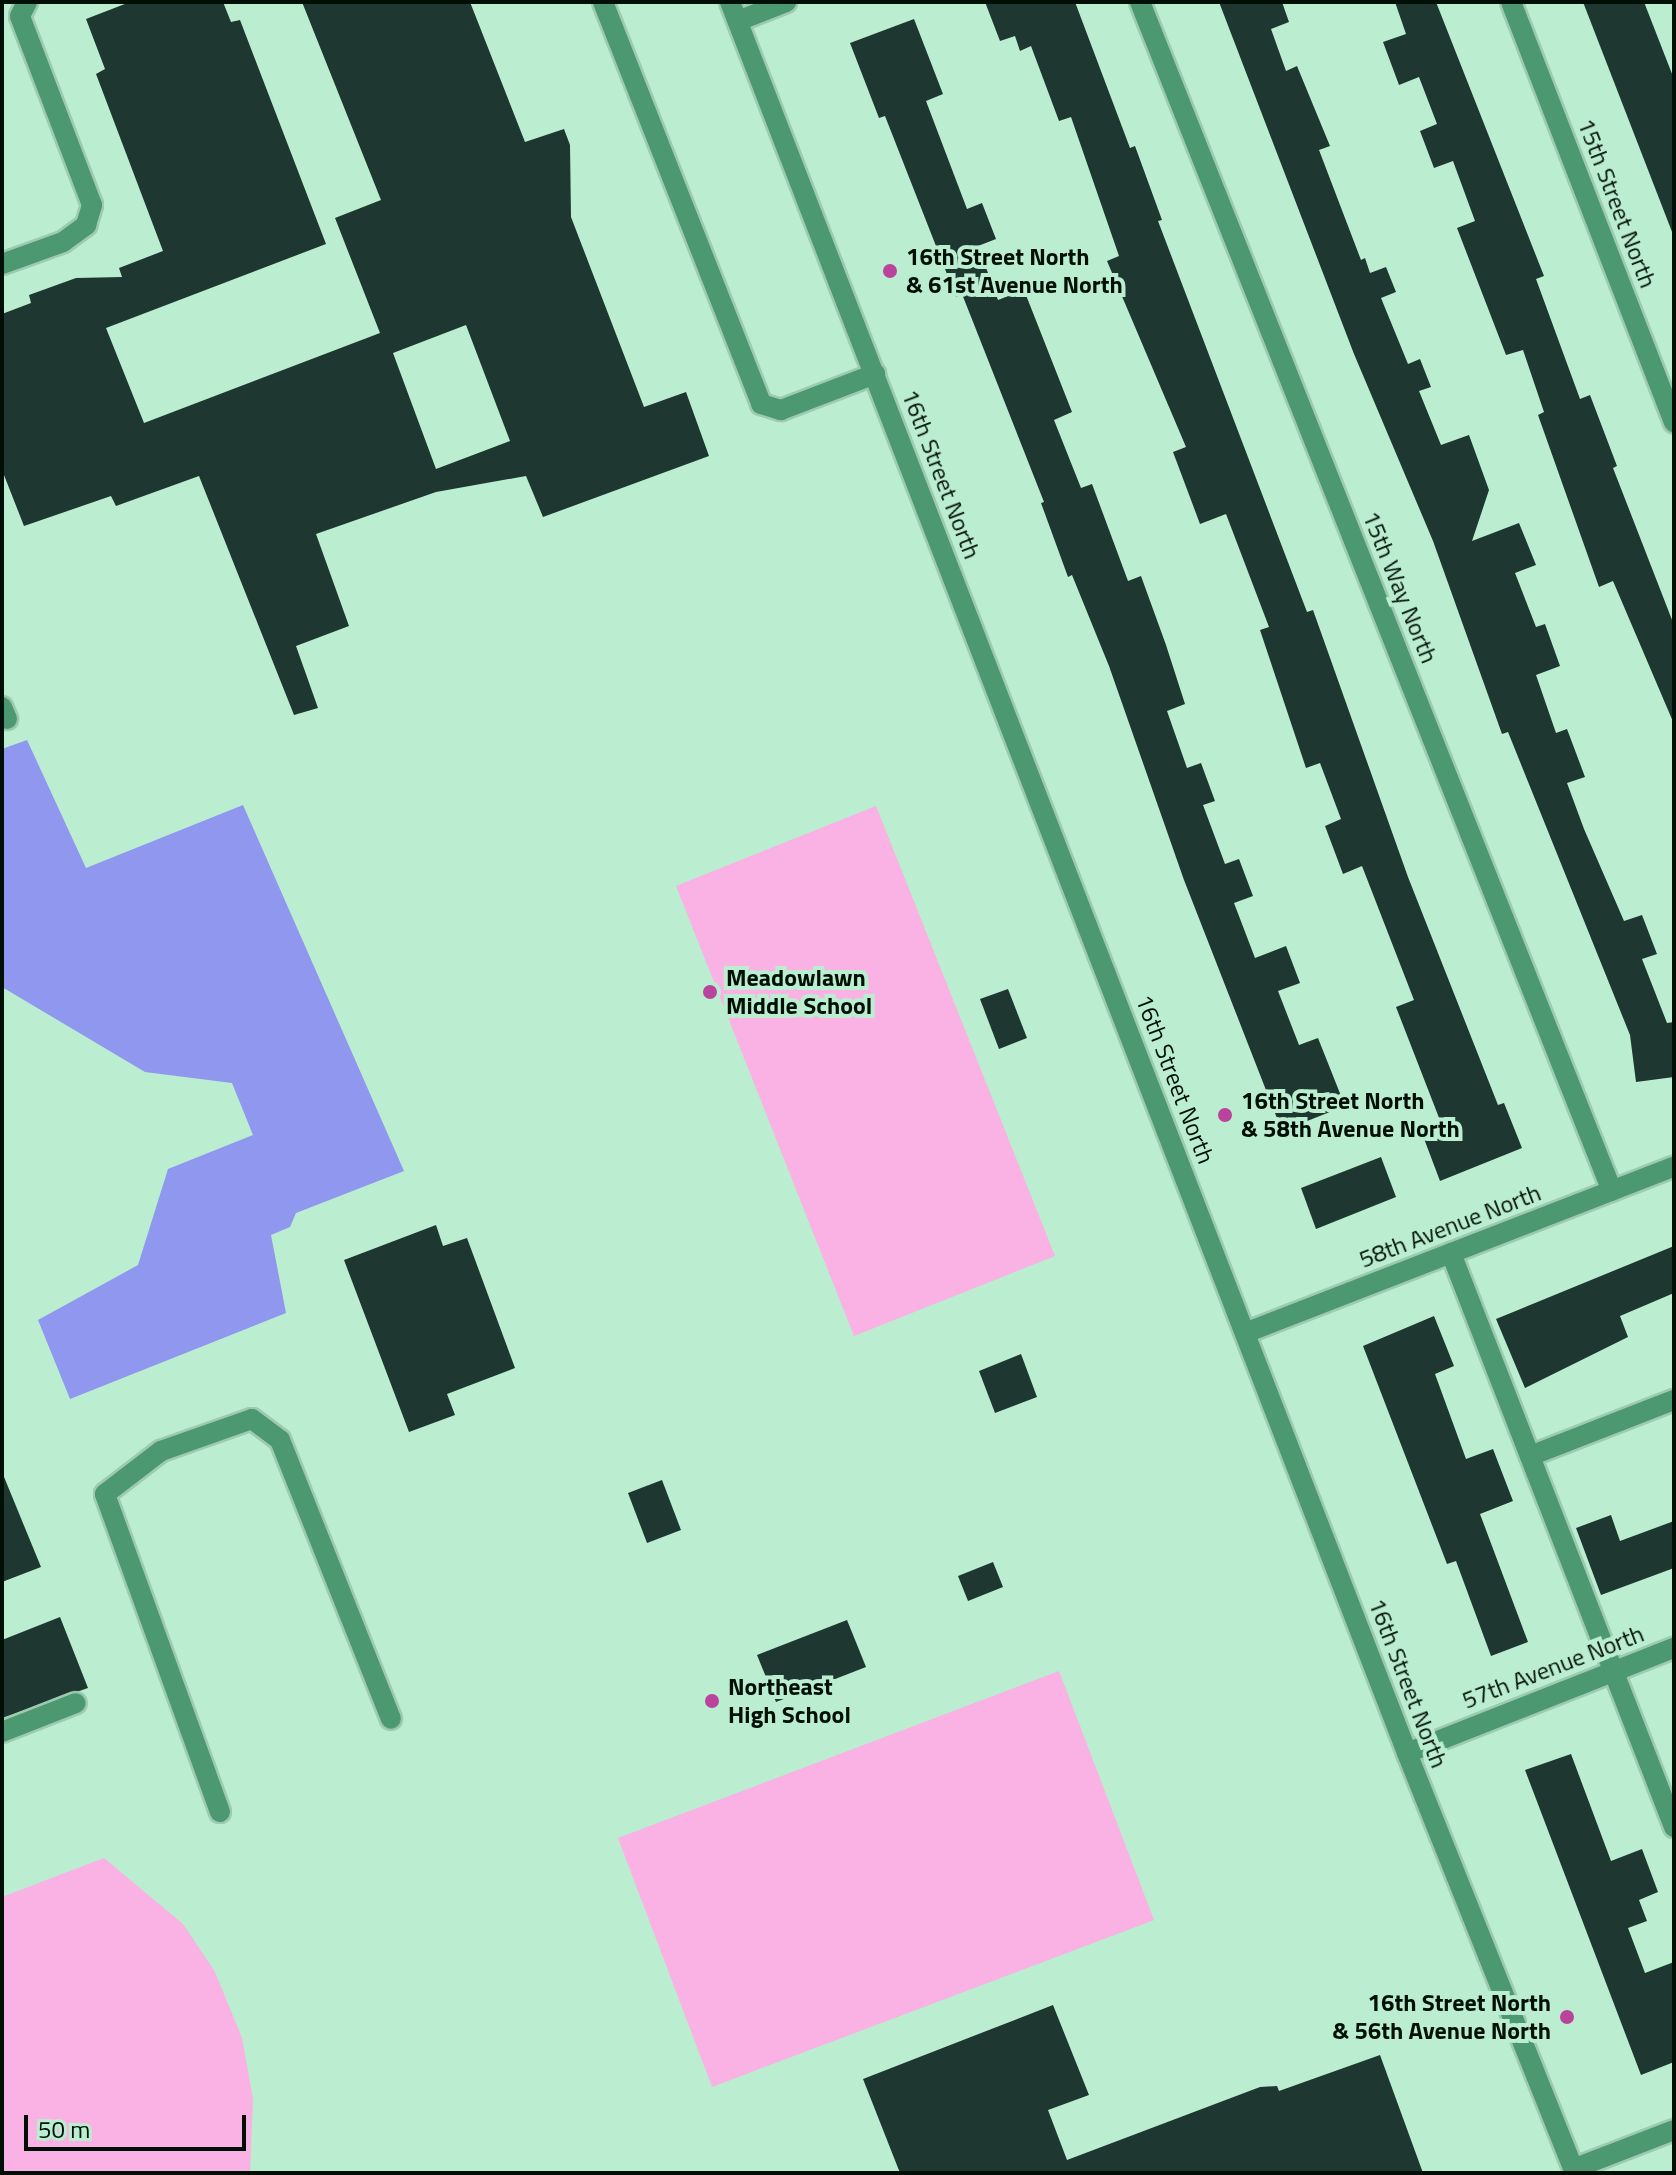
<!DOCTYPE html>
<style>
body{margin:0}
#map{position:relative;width:1676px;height:2175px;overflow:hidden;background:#bbedd0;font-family:"Titillium Web",sans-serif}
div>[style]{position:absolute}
.green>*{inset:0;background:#fab1e3}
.water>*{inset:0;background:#9097ef}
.building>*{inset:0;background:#1e3731}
.roads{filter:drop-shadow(2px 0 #9dcab0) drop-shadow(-2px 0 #9dcab0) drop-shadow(0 2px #9dcab0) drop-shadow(0 -2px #9dcab0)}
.minor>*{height:20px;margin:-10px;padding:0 10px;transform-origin:10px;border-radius:10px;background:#4b9871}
.dots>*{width:22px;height:22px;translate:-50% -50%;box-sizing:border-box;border:4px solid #bbedd0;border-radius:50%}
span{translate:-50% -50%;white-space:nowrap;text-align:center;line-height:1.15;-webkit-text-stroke:8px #bbedd0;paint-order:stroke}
.street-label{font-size:24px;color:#011007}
.poi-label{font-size:24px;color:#011007;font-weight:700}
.left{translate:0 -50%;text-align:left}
.right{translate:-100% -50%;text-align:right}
.frame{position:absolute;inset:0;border:4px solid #011007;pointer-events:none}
.scale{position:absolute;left:24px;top:2115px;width:222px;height:36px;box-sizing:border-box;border:4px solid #011007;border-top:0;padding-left:10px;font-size:24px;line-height:28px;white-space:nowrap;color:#011007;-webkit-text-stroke:6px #bbedd0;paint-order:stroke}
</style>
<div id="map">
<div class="green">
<div style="clip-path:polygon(876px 806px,1055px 1256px,854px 1336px,676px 886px)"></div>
<div style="clip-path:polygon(1059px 1671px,1154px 1920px,712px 2087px,618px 1838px)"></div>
<div style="clip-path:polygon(104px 1858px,183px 1924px,215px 1972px,242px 2038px,253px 2099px,250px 2173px,2px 2173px,2px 1897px)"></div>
</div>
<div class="water">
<div style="clip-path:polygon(27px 740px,86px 868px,243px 805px,404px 1171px,296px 1213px,290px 1227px,271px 1235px,286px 1313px,70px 1399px,38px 1320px,138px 1265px,168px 1169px,253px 1135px,232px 1083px,145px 1072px,2px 987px,2px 749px)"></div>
</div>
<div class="building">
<div style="clip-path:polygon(evenodd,130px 2px,223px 2px,231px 22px,240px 20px,326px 244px,106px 328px,144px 423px,380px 333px,335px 218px,381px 200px,302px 2px,470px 2px,525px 142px,564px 129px,570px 145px,571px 217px,644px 407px,686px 392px,709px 456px,543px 517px,526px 476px,436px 492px,316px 534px,349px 626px,296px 646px,318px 708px,294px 715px,199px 476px,116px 506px,111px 496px,24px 526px,2px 470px,2px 314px,31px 303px,29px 295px,76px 278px,122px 277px,119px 268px,163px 251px,96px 74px,105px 69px,86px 19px,130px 2px,466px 325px,510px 441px,436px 469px,393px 353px,466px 325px)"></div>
<div style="clip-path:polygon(985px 2px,1075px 2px,1130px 148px,1135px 146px,1162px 220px,1158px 221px,1307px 612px,1313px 610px,1408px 877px,1498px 1105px,1504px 1103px,1522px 1148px,1440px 1181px,1423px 1136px,1443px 1128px,1396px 1007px,1414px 1000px,1362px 866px,1343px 874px,1325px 826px,1341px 819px,1320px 763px,1306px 768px,1260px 630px,1269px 627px,1226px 514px,1200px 524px,1173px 452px,1186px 447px,1107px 261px,1119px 256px,1071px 117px,1059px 121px,1031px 46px,1020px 51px,1015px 36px,1000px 41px)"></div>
<div style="clip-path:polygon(1219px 2px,1282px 2px,1289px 22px,1271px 29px,1286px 71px,1297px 66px,1330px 146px,1319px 150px,1361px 260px,1365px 258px,1370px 273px,1386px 267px,1396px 292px,1381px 298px,1408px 364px,1420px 359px,1431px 387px,1419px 391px,1441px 445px,1469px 435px,1489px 490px,1472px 541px,1519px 523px,1536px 565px,1515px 573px,1536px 627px,1545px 624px,1560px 666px,1536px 675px,1556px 733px,1567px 729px,1585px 777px,1567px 783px,1584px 829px,1624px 921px,1642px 915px,1657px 954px,1642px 959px,1667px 1023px,1674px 1022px,1674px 1077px,1636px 1082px,1630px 1035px,1508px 732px,1502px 734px,1433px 541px,1354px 354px)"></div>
<div style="clip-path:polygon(1395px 2px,1436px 2px,1544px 276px,1536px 279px,1580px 399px,1590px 395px,1617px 466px,1613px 468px,1674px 625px,1674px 724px,1613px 581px,1599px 587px,1538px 415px,1544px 412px,1523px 350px,1506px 355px,1457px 228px,1475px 221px,1453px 161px,1434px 168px,1420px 131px,1437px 124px,1419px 77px,1399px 85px,1383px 42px,1406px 34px)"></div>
<div style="clip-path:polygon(1583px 2px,1644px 2px,1674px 79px,1674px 237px)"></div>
<div style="clip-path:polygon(914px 19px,943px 94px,926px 101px,967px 209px,982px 203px,996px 239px,978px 246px,998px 300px,1024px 290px,1072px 412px,1054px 420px,1081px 488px,1092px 484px,1128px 581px,1141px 576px,1166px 645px,1185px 704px,1167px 711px,1187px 768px,1201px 763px,1215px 801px,1203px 805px,1225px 864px,1239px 859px,1253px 896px,1234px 903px,1255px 958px,1286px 946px,1300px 983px,1278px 991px,1299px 1045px,1318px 1038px,1345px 1106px,1282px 1131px,1184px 880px,1109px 666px,1072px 575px,1068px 577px,1041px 503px,1044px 502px,962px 294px,956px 297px,885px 116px,879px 118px,850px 43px)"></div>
<div style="clip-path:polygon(1008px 989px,1027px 1038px,999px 1049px,980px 999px)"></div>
<div style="clip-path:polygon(1381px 1157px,1396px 1197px,1316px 1229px,1301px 1188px)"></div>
<div style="clip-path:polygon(436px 1225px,443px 1246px,467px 1238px,515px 1368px,447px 1394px,455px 1415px,409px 1432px,344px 1260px)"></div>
<div style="clip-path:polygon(1674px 1246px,1674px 1293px,1620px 1316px,1628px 1337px,1525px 1388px,1496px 1319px)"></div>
<div style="clip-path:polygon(1434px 1316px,1454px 1366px,1435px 1374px,1466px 1459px,1493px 1449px,1513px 1501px,1480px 1514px,1528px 1642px,1491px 1656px,1456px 1561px,1447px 1564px,1363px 1346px)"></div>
<div style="clip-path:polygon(1021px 1354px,1037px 1397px,995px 1413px,979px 1371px)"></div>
<div style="clip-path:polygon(2px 1472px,41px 1567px,2px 1582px)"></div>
<div style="clip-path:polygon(662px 1480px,681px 1530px,647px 1543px,628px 1493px)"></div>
<div style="clip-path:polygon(1611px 1515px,1620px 1541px,1674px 1521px,1674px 1568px,1601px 1595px,1576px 1528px)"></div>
<div style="clip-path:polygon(993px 1562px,1003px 1587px,968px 1601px,958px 1576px)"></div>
<div style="clip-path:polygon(60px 1617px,88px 1688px,2px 1718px,2px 1640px)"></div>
<div style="clip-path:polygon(847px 1620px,866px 1667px,776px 1702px,757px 1655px)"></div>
<div style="clip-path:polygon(1571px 1754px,1611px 1861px,1642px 1849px,1658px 1892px,1639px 1900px,1647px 1921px,1628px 1928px,1645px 1973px,1674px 1962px,1674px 2062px,1641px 2075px,1525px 1770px)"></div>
<div style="clip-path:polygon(1053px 2005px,1089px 2095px,1048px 2110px,1067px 2160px,1260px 2087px,1277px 2086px,1279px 2091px,1380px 2055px,1423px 2173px,900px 2173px,863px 2079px)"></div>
</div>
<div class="roads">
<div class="minor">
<div style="left:603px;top:2px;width:432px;rotate:68.5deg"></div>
<div style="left:761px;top:404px;width:21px;rotate:17deg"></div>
<div style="left:781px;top:410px;width:101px;rotate:-21deg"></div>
<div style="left:730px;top:2px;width:1877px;rotate:68.86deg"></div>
<div style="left:1407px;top:1753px;width:452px;rotate:68.2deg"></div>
<div style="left:1140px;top:2px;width:1279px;rotate:68.35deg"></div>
<div style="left:1511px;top:2px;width:451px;rotate:68.8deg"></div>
<div style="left:738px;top:21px;width:52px;rotate:-21.6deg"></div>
<div style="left:2px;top:264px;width:65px;rotate:-19.8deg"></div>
<div style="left:63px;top:242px;width:29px;rotate:-36deg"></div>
<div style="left:86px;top:225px;width:21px;rotate:-73deg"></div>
<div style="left:92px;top:205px;width:202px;rotate:-110.9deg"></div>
<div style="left:20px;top:16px;width:16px;rotate:-63deg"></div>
<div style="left:2px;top:707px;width:13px;rotate:67deg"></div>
<div style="left:1451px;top:1253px;width:616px;rotate:68.77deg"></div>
<div style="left:1245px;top:1333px;width:460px;rotate:-21.2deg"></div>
<div style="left:1530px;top:1456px;width:155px;rotate:-21.3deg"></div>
<div style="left:2px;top:1732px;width:79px;rotate:-21.4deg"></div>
<div style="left:1407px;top:1753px;width:287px;rotate:-21.5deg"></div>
<div style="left:220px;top:1812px;width:338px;rotate:-109.9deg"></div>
<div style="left:105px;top:1494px;width:71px;rotate:-37.5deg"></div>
<div style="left:161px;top:1451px;width:96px;rotate:-19.4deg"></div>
<div style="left:252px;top:1419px;width:35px;rotate:37deg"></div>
<div style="left:280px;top:1440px;width:300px;rotate:68.3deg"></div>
<div style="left:1573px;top:2169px;width:108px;rotate:-21.1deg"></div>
</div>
</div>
<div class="dots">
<div style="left:890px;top:271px;background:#ba449c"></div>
<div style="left:710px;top:992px;background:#ba449c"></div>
<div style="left:1225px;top:1115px;background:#ba449c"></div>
<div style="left:712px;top:1701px;background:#ba449c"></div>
<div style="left:1567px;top:2017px;background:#ba449c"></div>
</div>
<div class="street-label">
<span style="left:1617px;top:203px;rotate:69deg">15th Street North</span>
<span style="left:941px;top:474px;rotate:69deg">16th Street North</span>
<span style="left:1400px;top:587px;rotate:68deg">15th Way North</span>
<span style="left:1175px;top:1079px;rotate:69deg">16th Street North</span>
<span style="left:1450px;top:1226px;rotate:-21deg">58th Avenue North</span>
<span style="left:1553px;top:1667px;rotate:-21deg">57th Avenue North</span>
<span style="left:1408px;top:1683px;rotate:69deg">16th Street North</span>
</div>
<div class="poi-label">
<span class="left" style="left:906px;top:271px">16th Street North<br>&amp; 61st Avenue North</span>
<span class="left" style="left:726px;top:992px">Meadowlawn<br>Middle School</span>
<span class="left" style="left:1241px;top:1115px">16th Street North<br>&amp; 58th Avenue North</span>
<span class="left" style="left:728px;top:1701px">Northeast<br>High School</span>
<span class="right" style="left:1551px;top:2017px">16th Street North<br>&amp; 56th Avenue North</span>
</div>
<div class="frame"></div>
<div class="scale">50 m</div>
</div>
